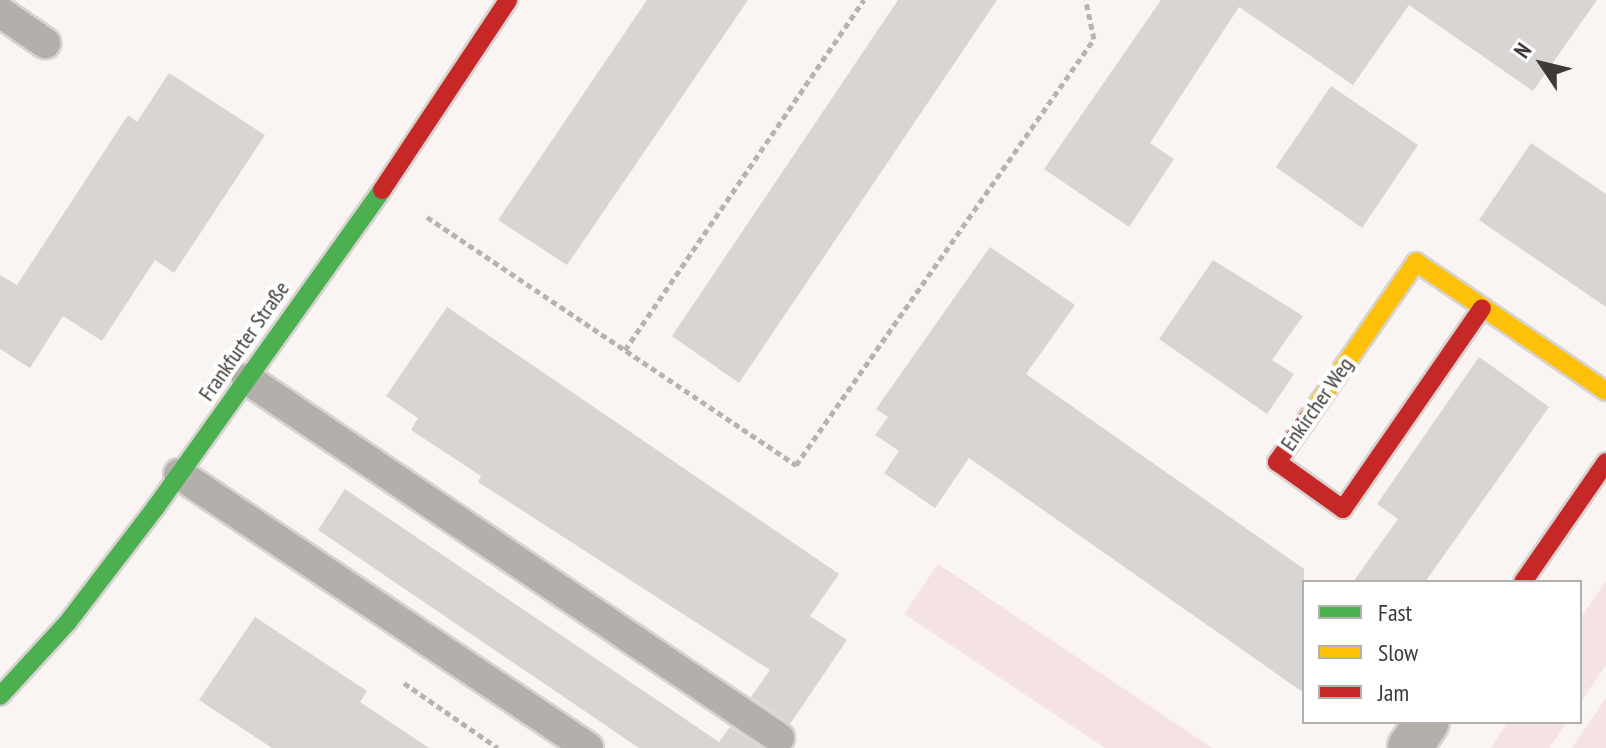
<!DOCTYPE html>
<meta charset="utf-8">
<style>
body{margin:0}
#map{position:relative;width:1606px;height:748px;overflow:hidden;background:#faf5f2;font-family:"PT Sans Narrow",sans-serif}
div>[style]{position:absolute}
.green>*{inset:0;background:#f4e2e5}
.building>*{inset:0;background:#d8d5d3}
.path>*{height:5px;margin-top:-2.5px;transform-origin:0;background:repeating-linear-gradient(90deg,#b6b4b1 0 6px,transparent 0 10px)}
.roads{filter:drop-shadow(2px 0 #d7d3d1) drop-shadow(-2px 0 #d7d3d1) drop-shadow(0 2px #d7d3d1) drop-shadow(0 -2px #d7d3d1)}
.lane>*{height:30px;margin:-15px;padding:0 15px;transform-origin:15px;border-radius:15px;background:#b3b0ab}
.street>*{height:44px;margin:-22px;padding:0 22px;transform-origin:22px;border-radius:22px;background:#b3b0ab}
.fast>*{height:18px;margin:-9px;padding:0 9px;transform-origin:9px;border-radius:9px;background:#4caf50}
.slow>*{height:18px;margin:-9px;padding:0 9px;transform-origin:9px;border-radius:9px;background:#ffc107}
.jam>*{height:18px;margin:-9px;padding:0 9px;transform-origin:9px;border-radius:9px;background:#c62828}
span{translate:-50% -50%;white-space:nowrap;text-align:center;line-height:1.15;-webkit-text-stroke:8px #fff;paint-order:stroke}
.street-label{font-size:22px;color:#3d3a37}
.legend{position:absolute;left:1302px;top:580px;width:280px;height:144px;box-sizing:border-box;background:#fff;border:2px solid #b1b0af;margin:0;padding:10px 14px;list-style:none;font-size:24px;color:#3d3a37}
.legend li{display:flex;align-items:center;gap:16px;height:40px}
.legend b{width:40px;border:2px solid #b1b0af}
.north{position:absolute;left:1502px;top:24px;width:80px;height:80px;-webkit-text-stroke:6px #fff;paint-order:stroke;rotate:305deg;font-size:22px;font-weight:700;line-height:32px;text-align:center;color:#3d3a37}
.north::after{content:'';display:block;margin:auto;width:28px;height:36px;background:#3d3a37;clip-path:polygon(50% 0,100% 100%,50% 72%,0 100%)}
</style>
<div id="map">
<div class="green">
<div style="clip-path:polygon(938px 564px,1212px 748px,1105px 748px,904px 614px)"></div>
<div style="clip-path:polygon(1606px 581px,1606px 665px,1580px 703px,1580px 619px)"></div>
<div style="clip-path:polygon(1606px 698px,1606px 748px,1572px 748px)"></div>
<div style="clip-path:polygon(1508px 722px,1567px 722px,1549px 748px,1490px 748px)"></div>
</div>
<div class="building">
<div style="clip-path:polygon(647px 0,748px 0,567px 265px,498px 220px)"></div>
<div style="clip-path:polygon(898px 0,997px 0,739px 383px,672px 336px)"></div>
<div style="clip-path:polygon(1161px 0,1597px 0,1533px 91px,1409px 5px,1353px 85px,1239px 7px,1150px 143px,1174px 159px,1129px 227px,1044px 169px)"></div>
<div style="clip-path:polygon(169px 73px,265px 135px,174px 273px,155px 260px,102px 341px,63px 316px,30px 368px,0 349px,0 275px,17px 285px,128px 115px,137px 122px)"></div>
<div style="clip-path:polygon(1331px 86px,1418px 145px,1362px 228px,1276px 167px)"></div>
<div style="clip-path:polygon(1531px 143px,1606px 194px,1606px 307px,1479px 220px)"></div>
<div style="clip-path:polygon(990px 247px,1075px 305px,1026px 374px,1304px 569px,1304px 693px,969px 458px,935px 508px,884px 473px,899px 451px,875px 435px,888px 417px,876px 409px)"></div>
<div style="clip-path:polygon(1213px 260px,1303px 316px,1272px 360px,1294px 374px,1267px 414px,1159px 339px)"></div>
<div style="clip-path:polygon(447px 307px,839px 574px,810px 616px,847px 640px,790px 724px,751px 697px,770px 670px,478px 482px,481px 476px,411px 430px,418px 418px,386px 396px)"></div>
<div style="clip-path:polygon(1479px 357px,1549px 407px,1425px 582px,1353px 582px,1398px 519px,1377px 504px)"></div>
<div style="clip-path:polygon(345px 489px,719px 742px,730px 727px,762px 748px,639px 748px,318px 530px)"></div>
<div style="clip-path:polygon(255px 617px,367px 691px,360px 702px,429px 748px,272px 748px,199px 700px)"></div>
</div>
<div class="path">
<div style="left:427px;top:217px;width:445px;rotate:33.9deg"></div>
<div style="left:796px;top:465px;width:520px;rotate:-55.03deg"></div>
<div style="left:1094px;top:39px;width:40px;rotate:-102deg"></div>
<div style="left:625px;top:350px;width:424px;rotate:-55.7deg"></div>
<div style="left:404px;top:683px;width:114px;rotate:34.7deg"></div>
</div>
<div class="roads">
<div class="lane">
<div style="left:0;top:12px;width:55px;rotate:34.6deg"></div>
<div style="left:247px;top:379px;width:642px;rotate:34.01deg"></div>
<div style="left:179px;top:474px;width:492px;rotate:33.8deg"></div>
</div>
<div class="street">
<div style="left:1410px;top:747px;width:30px;rotate:-56deg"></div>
</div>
<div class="fast">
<div style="left:0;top:696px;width:100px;rotate:-47.4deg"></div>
<div style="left:68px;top:622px;width:145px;rotate:-52.6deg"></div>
<div style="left:156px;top:507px;width:389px;rotate:-54.5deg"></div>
</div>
<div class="slow">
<div style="left:1308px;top:418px;width:190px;rotate:-55.3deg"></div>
<div style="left:1416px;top:262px;width:230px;rotate:34.2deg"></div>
</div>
<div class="jam">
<div style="left:382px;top:190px;width:228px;rotate:-56.4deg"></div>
<div style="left:1308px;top:418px;width:54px;rotate:125.2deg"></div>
<div style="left:1277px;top:462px;width:81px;rotate:35.5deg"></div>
<div style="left:1343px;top:509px;width:244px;rotate:-55.3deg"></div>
<div style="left:1523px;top:582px;width:146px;rotate:-55.3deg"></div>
</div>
</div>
<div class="street-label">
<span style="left:244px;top:341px;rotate:-55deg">Frankfurter Straße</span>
<span style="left:1317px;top:404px;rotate:-55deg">Enkircher Weg</span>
</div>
<ul class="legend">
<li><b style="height:10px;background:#4caf50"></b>Fast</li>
<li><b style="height:10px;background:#ffc107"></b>Slow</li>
<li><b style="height:10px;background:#c62828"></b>Jam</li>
</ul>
<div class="north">N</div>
</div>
